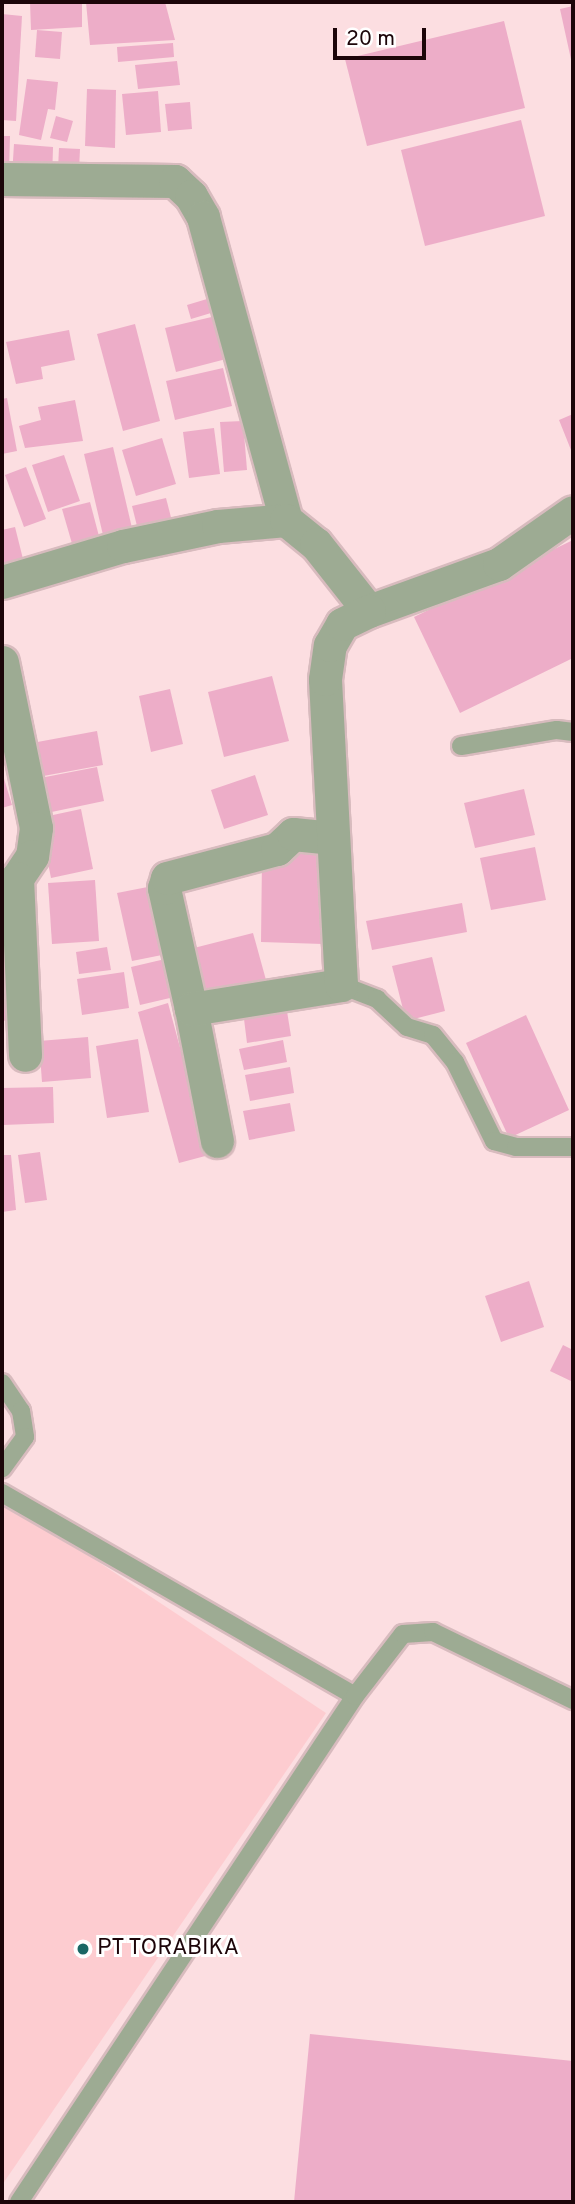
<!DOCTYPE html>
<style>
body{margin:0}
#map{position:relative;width:575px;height:2204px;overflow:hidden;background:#fcdee1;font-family:Overpass,sans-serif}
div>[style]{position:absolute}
.built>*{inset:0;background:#fdccd0}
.building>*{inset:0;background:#edadc8}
.roads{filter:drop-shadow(2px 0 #d8bbbe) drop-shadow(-2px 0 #d8bbbe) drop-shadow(0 2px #d8bbbe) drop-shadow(0 -2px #d8bbbe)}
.lane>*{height:18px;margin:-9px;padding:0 9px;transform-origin:9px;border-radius:9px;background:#9dab93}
.street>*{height:33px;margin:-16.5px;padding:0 16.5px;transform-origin:16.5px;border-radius:16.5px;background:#9dab93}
.dots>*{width:19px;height:19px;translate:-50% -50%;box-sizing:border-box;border:4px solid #fff;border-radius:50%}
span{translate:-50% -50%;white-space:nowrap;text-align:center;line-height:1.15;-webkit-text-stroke:6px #fff;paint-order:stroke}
.poi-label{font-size:23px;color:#1c0509}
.left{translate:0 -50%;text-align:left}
.frame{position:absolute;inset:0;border:4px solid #1c0509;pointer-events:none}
.scale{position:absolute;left:333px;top:28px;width:93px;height:32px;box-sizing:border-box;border:4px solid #1c0509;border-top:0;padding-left:9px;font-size:21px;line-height:24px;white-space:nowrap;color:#1c0509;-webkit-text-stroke:5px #fff;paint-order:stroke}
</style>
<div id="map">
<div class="built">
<div style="clip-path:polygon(2px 1498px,326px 1713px,2px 2185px)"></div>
</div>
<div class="building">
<div style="clip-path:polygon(30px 2px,82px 2px,82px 27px,31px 30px)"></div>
<div style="clip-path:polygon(86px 2px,165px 2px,175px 40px,90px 45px)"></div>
<div style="clip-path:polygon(573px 6px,573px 64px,572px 64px,560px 9px)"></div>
<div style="clip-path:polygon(2px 14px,22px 16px,16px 121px,2px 120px)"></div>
<div style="clip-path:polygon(504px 21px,525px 108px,367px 146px,345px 59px)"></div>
<div style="clip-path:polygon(37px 30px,62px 32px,60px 59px,35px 57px)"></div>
<div style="clip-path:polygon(173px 43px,174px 57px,118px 62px,117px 47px)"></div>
<div style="clip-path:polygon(177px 61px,180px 85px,138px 89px,135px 65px)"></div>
<div style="clip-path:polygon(27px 79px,58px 82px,55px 110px,48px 109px,41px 140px,19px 135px)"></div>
<div style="clip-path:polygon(87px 89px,116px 90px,115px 148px,85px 146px)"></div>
<div style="clip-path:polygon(158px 91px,161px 132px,126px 135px,122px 94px)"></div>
<div style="clip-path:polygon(190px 102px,192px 129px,168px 131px,165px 104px)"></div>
<div style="clip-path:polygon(56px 116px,73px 121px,67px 142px,50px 138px)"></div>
<div style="clip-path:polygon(521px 120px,545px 216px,425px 246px,401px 150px)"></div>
<div style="clip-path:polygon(2px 136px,10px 136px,9px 172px,2px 171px)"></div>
<div style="clip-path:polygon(14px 144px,53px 147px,52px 179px,12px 176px)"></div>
<div style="clip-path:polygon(59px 148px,80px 149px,79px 170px,58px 169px)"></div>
<div style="clip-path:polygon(217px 296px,221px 310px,191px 319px,187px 305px)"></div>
<div style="clip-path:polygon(220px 315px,230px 358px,176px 372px,165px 328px)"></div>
<div style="clip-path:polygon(135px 324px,160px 421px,123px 431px,97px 334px)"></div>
<div style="clip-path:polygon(69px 330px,75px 360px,41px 367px,43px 379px,16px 384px,6px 342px)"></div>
<div style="clip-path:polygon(223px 368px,232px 406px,175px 420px,166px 381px)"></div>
<div style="clip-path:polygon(7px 398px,17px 451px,2px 454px,2px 399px)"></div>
<div style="clip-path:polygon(75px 400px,83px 441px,25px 448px,19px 426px,41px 420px,38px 407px)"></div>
<div style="clip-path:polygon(573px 414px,573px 455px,559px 420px)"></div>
<div style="clip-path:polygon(243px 421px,247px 470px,224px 472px,220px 422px)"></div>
<div style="clip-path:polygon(214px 428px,220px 474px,189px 478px,183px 432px)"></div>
<div style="clip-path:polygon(162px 438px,176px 484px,136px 496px,122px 450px)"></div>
<div style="clip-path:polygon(113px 447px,132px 528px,103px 535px,84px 454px)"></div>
<div style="clip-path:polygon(64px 455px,80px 501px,48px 512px,32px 465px)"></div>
<div style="clip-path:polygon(26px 467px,46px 519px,24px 527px,5px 475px)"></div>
<div style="clip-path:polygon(166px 498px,174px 529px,140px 538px,132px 506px)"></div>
<div style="clip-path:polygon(90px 502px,100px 540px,73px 547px,62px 509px)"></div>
<div style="clip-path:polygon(15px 527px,23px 559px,2px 564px,2px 530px)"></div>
<div style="clip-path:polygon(573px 540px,573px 658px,460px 713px,414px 617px)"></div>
<div style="clip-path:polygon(272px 676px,289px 741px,224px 757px,208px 692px)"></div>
<div style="clip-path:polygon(170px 689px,183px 744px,151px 752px,139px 696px)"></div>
<div style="clip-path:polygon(97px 731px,103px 765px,38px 777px,32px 743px)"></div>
<div style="clip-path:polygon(97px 767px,104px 801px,42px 814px,35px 779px)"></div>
<div style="clip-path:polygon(2px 772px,12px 805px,2px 808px)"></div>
<div style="clip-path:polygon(255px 775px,268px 815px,224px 829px,211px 790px)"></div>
<div style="clip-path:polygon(524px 789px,535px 835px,475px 848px,464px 803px)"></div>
<div style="clip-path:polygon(81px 809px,93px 869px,51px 878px,39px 818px)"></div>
<div style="clip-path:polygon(295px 838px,329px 840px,323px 944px,261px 942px,262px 859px,294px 860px)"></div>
<div style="clip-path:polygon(535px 847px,546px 900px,491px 910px,480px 858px)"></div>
<div style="clip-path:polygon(95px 880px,99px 941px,52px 944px,48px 883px)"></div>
<div style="clip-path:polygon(163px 884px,177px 952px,132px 961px,117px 893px)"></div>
<div style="clip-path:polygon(462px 903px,467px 932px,372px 950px,366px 921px)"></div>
<div style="clip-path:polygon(253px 933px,266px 980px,195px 998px,182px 951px)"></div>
<div style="clip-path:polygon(107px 947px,111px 970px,79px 974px,76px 952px)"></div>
<div style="clip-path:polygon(178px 956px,187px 994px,140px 1005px,131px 967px)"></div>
<div style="clip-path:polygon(432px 957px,445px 1011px,406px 1021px,392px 966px)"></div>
<div style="clip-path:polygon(124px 972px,129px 1008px,82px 1015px,77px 979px)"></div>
<div style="clip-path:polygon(12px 982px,18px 1019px,2px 1021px,2px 983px)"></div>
<div style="clip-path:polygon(168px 1003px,209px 1155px,179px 1163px,138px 1012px)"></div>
<div style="clip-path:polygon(286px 1005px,291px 1036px,247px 1043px,243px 1011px)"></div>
<div style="clip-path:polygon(526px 1015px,569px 1110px,509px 1138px,466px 1043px)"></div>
<div style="clip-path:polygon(88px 1037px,91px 1078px,42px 1082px,39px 1041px)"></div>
<div style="clip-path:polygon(138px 1039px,149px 1112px,107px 1118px,96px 1046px)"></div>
<div style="clip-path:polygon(283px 1040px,287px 1062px,244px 1070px,239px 1049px)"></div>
<div style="clip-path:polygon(290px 1067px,294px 1093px,250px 1101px,245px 1075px)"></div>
<div style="clip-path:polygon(53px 1087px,54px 1123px,3px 1125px,2px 1088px)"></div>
<div style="clip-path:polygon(290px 1103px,295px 1131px,249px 1140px,243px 1111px)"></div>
<div style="clip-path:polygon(40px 1152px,47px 1200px,25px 1203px,18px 1155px)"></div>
<div style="clip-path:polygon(2px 1155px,11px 1155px,16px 1210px,2px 1212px)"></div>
<div style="clip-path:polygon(529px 1281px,544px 1327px,501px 1342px,485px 1296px)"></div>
<div style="clip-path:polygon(563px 1345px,573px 1350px,573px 1382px,550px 1371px)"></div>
<div style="clip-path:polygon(310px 2034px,573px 2061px,573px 2202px,294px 2202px)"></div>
</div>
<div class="roads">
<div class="lane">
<div style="left:461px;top:746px;width:97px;rotate:-9.5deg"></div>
<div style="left:557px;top:730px;width:16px;rotate:7deg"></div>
<div style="left:341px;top:985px;width:39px;rotate:21deg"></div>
<div style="left:377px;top:999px;width:41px;rotate:43deg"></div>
<div style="left:407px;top:1027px;width:27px;rotate:17deg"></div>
<div style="left:433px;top:1035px;width:35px;rotate:51deg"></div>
<div style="left:455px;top:1062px;width:88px;rotate:63.7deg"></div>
<div style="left:494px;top:1141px;width:23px;rotate:15deg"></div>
<div style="left:516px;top:1147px;width:57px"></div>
<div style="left:2px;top:1383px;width:34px;rotate:56deg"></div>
<div style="left:21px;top:1411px;width:26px;rotate:81deg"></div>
<div style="left:25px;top:1437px;width:39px;rotate:126deg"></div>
<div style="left:2px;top:1493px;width:407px;rotate:29.9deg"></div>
<div style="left:19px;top:2202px;width:607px;rotate:-56.41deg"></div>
<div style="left:355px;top:1696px;width:78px;rotate:-52.3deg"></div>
<div style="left:403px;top:1634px;width:30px;rotate:-4deg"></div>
<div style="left:433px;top:1632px;width:156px;rotate:25.9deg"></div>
</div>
<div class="street">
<div style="left:2px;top:179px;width:173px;rotate:0.7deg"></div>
<div style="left:175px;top:181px;width:22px;rotate:43deg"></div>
<div style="left:191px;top:196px;width:24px;rotate:60deg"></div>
<div style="left:203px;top:217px;width:314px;rotate:74.7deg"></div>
<div style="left:2px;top:582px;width:126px;rotate:-16.6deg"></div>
<div style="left:123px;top:546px;width:97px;rotate:-11.9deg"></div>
<div style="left:218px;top:526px;width:68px;rotate:-5deg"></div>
<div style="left:286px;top:520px;width:38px;rotate:39deg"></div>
<div style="left:316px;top:544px;width:85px;rotate:51.7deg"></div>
<div style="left:369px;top:611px;width:138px;rotate:-19.9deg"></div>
<div style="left:499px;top:564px;width:90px;rotate:-35.1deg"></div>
<div style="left:2px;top:662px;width:169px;rotate:78.4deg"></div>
<div style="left:36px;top:828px;width:28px;rotate:98deg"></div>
<div style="left:32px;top:856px;width:27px;rotate:124deg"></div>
<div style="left:17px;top:878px;width:177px;rotate:87.4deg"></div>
<div style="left:191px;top:1009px;width:124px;rotate:-102.6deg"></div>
<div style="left:164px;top:888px;width:10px;rotate:-73deg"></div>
<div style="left:167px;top:878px;width:114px;rotate:-14.8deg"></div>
<div style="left:277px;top:849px;width:22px;rotate:-43deg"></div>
<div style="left:293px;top:834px;width:40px;rotate:5.7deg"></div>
<div style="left:217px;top:1141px;width:135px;rotate:-101.1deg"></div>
<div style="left:191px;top:1009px;width:152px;rotate:-9.1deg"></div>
<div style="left:341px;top:985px;width:306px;rotate:-93deg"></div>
<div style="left:325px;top:679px;width:34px;rotate:-82deg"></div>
<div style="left:330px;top:645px;width:24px;rotate:-60deg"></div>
<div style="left:342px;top:624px;width:30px;rotate:-26deg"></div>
</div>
</div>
<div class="dots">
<div style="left:83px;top:1949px;background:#1a6765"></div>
</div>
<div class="poi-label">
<span class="left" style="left:97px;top:1949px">PT TORABIKA</span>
</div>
<div class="frame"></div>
<div class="scale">20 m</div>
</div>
